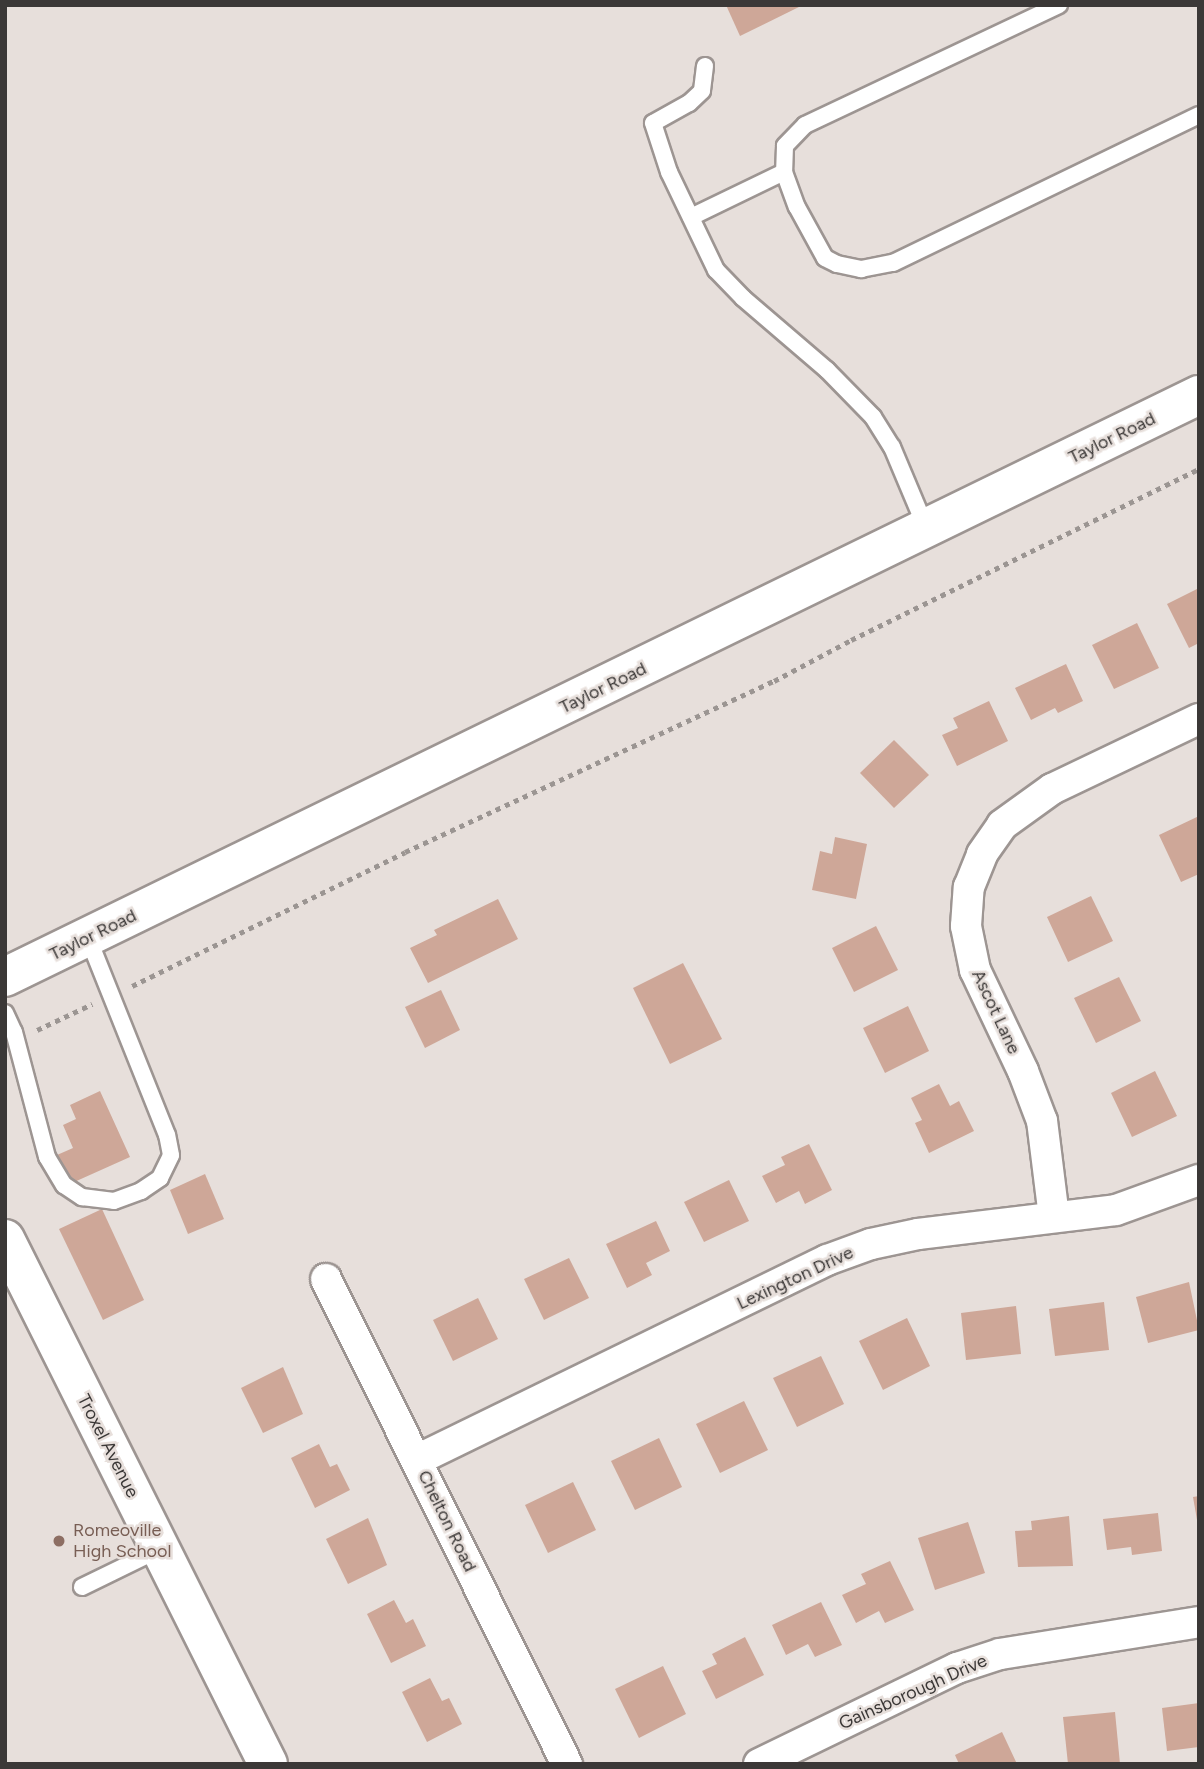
<!DOCTYPE html>
<style>
body{margin:0}
#map{position:relative;width:1204px;height:1769px;overflow:hidden;background:#e7dfdb;font-family:Figtree,sans-serif}
div>[style]{position:absolute}
.building>*{inset:0;background:#cea798}
.path>*{height:4.5px;margin-top:-2.25px;transform-origin:0;background:repeating-linear-gradient(90deg,#9b9592 0 5px,transparent 0 10px)}
.roads{filter:drop-shadow(2px 0 #9d9592) drop-shadow(-2px 0 #9d9592) drop-shadow(0 2px #9d9592) drop-shadow(0 -2px #9d9592)}
.lane>*{height:16px;margin:-8px;padding:0 8px;transform-origin:8px;border-radius:8px;background:#fff}
.street>*{height:30px;margin:-15px;padding:0 15px;transform-origin:15px;border-radius:15px;background:#fff}
.secondary>*{height:38px;margin:-19px;padding:0 19px;transform-origin:19px;border-radius:19px;background:#fff}
.dots>*{width:19px;height:19px;translate:-50% -50%;box-sizing:border-box;border:4px solid #e7dfdb;border-radius:50%}
span{translate:-50% -50%;white-space:nowrap;text-align:center;line-height:1.15;-webkit-text-stroke:5px #e7dfdb;paint-order:stroke}
.street-label{font-size:18px;color:#3b3837}
.education-label{font-size:18px;color:#785e54}
.left{translate:0 -50%;text-align:left}
.frame{position:absolute;inset:0;border:7px solid #3b3837;pointer-events:none}
</style>
<div id="map">
<div class="building">
<div style="clip-path:polygon(726px 5px,803px 5px,740px 36px)"></div>
<div style="clip-path:polygon(1199px 588px,1199px 643px,1189px 648px,1167px 604px)"></div>
<div style="clip-path:polygon(1137px 623px,1159px 668px,1114px 689px,1092px 645px)"></div>
<div style="clip-path:polygon(1066px 664px,1083px 701px,1058px 713px,1055px 708px,1031px 720px,1015px 688px)"></div>
<div style="clip-path:polygon(989px 701px,1008px 741px,957px 766px,942px 735px,958px 728px,953px 718px)"></div>
<div style="clip-path:polygon(894px 740px,929px 775px,894px 808px,860px 773px)"></div>
<div style="clip-path:polygon(1199px 816px,1199px 874px,1181px 882px,1159px 835px)"></div>
<div style="clip-path:polygon(835px 837px,867px 844px,856px 899px,812px 890px,820px 851px,832px 854px)"></div>
<div style="clip-path:polygon(1091px 896px,1113px 941px,1068px 962px,1047px 917px)"></div>
<div style="clip-path:polygon(498px 899px,518px 939px,428px 983px,410px 948px,437px 935px,434px 930px)"></div>
<div style="clip-path:polygon(876px 926px,898px 970px,854px 992px,832px 948px)"></div>
<div style="clip-path:polygon(683px 963px,722px 1039px,670px 1064px,633px 988px)"></div>
<div style="clip-path:polygon(1119px 977px,1141px 1021px,1096px 1043px,1074px 998px)"></div>
<div style="clip-path:polygon(441px 990px,460px 1030px,425px 1048px,405px 1007px)"></div>
<div style="clip-path:polygon(908px 1006px,929px 1051px,885px 1073px,863px 1028px)"></div>
<div style="clip-path:polygon(1155px 1071px,1177px 1116px,1132px 1137px,1111px 1093px)"></div>
<div style="clip-path:polygon(939px 1084px,950px 1106px,959px 1101px,974px 1131px,929px 1153px,915px 1123px,922px 1120px,911px 1098px)"></div>
<div style="clip-path:polygon(100px 1091px,130px 1157px,72px 1183px,57px 1155px,73px 1148px,63px 1125px,76px 1119px,70px 1105px)"></div>
<div style="clip-path:polygon(809px 1144px,832px 1190px,805px 1204px,799px 1191px,776px 1203px,762px 1176px,785px 1165px,781px 1157px)"></div>
<div style="clip-path:polygon(205px 1174px,224px 1219px,188px 1234px,170px 1190px)"></div>
<div style="clip-path:polygon(729px 1180px,749px 1221px,704px 1242px,684px 1202px)"></div>
<div style="clip-path:polygon(102px 1209px,144px 1300px,103px 1320px,59px 1229px)"></div>
<div style="clip-path:polygon(656px 1221px,670px 1251px,646px 1263px,652px 1275px,627px 1288px,606px 1244px)"></div>
<div style="clip-path:polygon(569px 1258px,589px 1298px,544px 1320px,524px 1279px)"></div>
<div style="clip-path:polygon(1189px 1282px,1199px 1330px,1148px 1343px,1136px 1297px)"></div>
<div style="clip-path:polygon(478px 1298px,498px 1339px,453px 1361px,433px 1320px)"></div>
<div style="clip-path:polygon(1104px 1302px,1109px 1350px,1055px 1356px,1049px 1309px)"></div>
<div style="clip-path:polygon(1016px 1306px,1021px 1354px,966px 1360px,961px 1313px)"></div>
<div style="clip-path:polygon(907px 1318px,930px 1366px,883px 1390px,859px 1341px)"></div>
<div style="clip-path:polygon(821px 1356px,844px 1404px,797px 1427px,773px 1378px)"></div>
<div style="clip-path:polygon(283px 1367px,303px 1414px,263px 1433px,241px 1388px)"></div>
<div style="clip-path:polygon(744px 1401px,768px 1450px,720px 1473px,696px 1424px)"></div>
<div style="clip-path:polygon(659px 1438px,682px 1487px,635px 1510px,611px 1461px)"></div>
<div style="clip-path:polygon(319px 1444px,330px 1467px,337px 1464px,350px 1490px,315px 1508px,291px 1458px)"></div>
<div style="clip-path:polygon(573px 1482px,596px 1530px,548px 1553px,525px 1505px)"></div>
<div style="clip-path:polygon(1199px 1496px,1199px 1520px,1197px 1520px,1193px 1497px)"></div>
<div style="clip-path:polygon(1158px 1513px,1162px 1551px,1132px 1555px,1131px 1547px,1107px 1550px,1103px 1519px)"></div>
<div style="clip-path:polygon(1069px 1516px,1073px 1566px,1018px 1567px,1015px 1531px,1032px 1530px,1031px 1521px)"></div>
<div style="clip-path:polygon(368px 1518px,387px 1565px,348px 1584px,326px 1539px)"></div>
<div style="clip-path:polygon(968px 1522px,985px 1573px,935px 1590px,918px 1538px)"></div>
<div style="clip-path:polygon(890px 1561px,914px 1610px,885px 1623px,879px 1611px,856px 1623px,842px 1595px,866px 1584px,861px 1574px)"></div>
<div style="clip-path:polygon(394px 1600px,406px 1623px,413px 1619px,426px 1646px,391px 1663px,367px 1614px)"></div>
<div style="clip-path:polygon(821px 1602px,842px 1645px,815px 1657px,808px 1644px,786px 1655px,772px 1625px)"></div>
<div style="clip-path:polygon(745px 1637px,764px 1675px,716px 1699px,702px 1671px,717px 1664px,712px 1654px)"></div>
<div style="clip-path:polygon(663px 1666px,686px 1714px,639px 1738px,615px 1689px)"></div>
<div style="clip-path:polygon(430px 1678px,442px 1701px,449px 1698px,462px 1724px,427px 1742px,402px 1692px)"></div>
<div style="clip-path:polygon(1199px 1703px,1199px 1747px,1167px 1751px,1162px 1708px)"></div>
<div style="clip-path:polygon(1115px 1712px,1120px 1764px,1068px 1764px,1063px 1717px)"></div>
<div style="clip-path:polygon(1002px 1732px,1017px 1764px,959px 1764px,955px 1755px)"></div>
</div>
<div class="path">
<div style="left:132px;top:986px;width:304px;rotate:-26.1deg"></div>
<div style="left:405px;top:852px;width:407px;rotate:-24.9deg"></div>
<div style="left:774px;top:681px;width:87px;rotate:-28deg"></div>
<div style="left:851px;top:640px;width:388px;rotate:-26.2deg"></div>
<div style="left:37px;top:1030px;width:61px;rotate:-25.3deg"></div>
</div>
<div class="roads">
<div class="lane">
<div style="left:1059px;top:5px;width:281px;rotate:154.7deg"></div>
<div style="left:805px;top:125px;width:29px;rotate:134deg"></div>
<div style="left:785px;top:146px;width:26px;rotate:92deg"></div>
<div style="left:784px;top:172px;width:37px;rotate:70deg"></div>
<div style="left:797px;top:207px;width:58px;rotate:61.2deg"></div>
<div style="left:825px;top:258px;width:13px;rotate:27deg"></div>
<div style="left:837px;top:264px;width:25px;rotate:12deg"></div>
<div style="left:861px;top:269px;width:33px;rotate:-11deg"></div>
<div style="left:893px;top:263px;width:340px;rotate:-25.8deg"></div>
<div style="left:705px;top:66px;width:25px;rotate:97deg"></div>
<div style="left:702px;top:91px;width:18px;rotate:137deg"></div>
<div style="left:689px;top:103px;width:41px;rotate:150.9deg"></div>
<div style="left:653px;top:123px;width:52px;rotate:71.9deg"></div>
<div style="left:669px;top:172px;width:109px;rotate:64.4deg"></div>
<div style="left:716px;top:270px;width:39px;rotate:46deg"></div>
<div style="left:743px;top:298px;width:111px;rotate:40.6deg"></div>
<div style="left:827px;top:370px;width:66px;rotate:45.6deg"></div>
<div style="left:873px;top:417px;width:36px;rotate:58deg"></div>
<div style="left:892px;top:447px;width:88px;rotate:67.2deg"></div>
<div style="left:691px;top:217px;width:103px;rotate:-25.8deg"></div>
<div style="left:5px;top:1013px;width:21px;rotate:65deg"></div>
<div style="left:14px;top:1032px;width:129px;rotate:75.2deg"></div>
<div style="left:47px;top:1157px;width:33px;rotate:59deg"></div>
<div style="left:64px;top:1185px;width:22px;rotate:34deg"></div>
<div style="left:82px;top:1197px;width:32px;rotate:7deg"></div>
<div style="left:114px;top:1201px;width:29px;rotate:-20deg"></div>
<div style="left:141px;top:1191px;width:23px;rotate:-34deg"></div>
<div style="left:160px;top:1178px;width:25px;rotate:-64deg"></div>
<div style="left:171px;top:1155px;width:20px;rotate:-101deg"></div>
<div style="left:167px;top:1135px;width:213px;rotate:-111.8deg"></div>
<div style="left:82px;top:1587px;width:87px;rotate:-26deg"></div>
</div>
<div class="street">
<div style="left:1054px;top:1217px;width:97px;rotate:-97.1deg"></div>
<div style="left:1042px;top:1121px;width:53px;rotate:-110.8deg"></div>
<div style="left:1023px;top:1071px;width:112px;rotate:-115.4deg"></div>
<div style="left:975px;top:970px;width:45px;rotate:-101.6deg"></div>
<div style="left:966px;top:926px;width:39px;rotate:-86deg"></div>
<div style="left:969px;top:887px;width:35px;rotate:-68deg"></div>
<div style="left:982px;top:854px;width:35px;rotate:-55deg"></div>
<div style="left:1002px;top:825px;width:62px;rotate:-35.8deg"></div>
<div style="left:1052px;top:789px;width:163px;rotate:-25.5deg"></div>
<div style="left:326px;top:1279px;width:542px;rotate:63.58deg"></div>
<div style="left:417px;top:1460px;width:456px;rotate:-26deg"></div>
<div style="left:827px;top:1260px;width:47px;rotate:-20deg"></div>
<div style="left:871px;top:1244px;width:48px;rotate:-12deg"></div>
<div style="left:918px;top:1234px;width:199px;rotate:-6.9deg"></div>
<div style="left:1116px;top:1210px;width:88px;rotate:-19.9deg"></div>
<div style="left:759px;top:1764px;width:220px;rotate:-25.9deg"></div>
<div style="left:957px;top:1668px;width:45px;rotate:-18deg"></div>
<div style="left:1000px;top:1654px;width:202px;rotate:-9.1deg"></div>
</div>
<div class="secondary">
<div style="left:5px;top:977px;width:1328px;rotate:-25.99deg"></div>
<div style="left:5px;top:1239px;width:587px;rotate:63.39deg"></div>
</div>
</div>
<div class="dots">
<div style="left:59px;top:1541px;background:#8d6e63"></div>
</div>
<div class="street-label">
<span style="left:1112px;top:438px;rotate:-26deg">Taylor Road</span>
<span style="left:603px;top:688px;rotate:-26deg">Taylor Road</span>
<span style="left:93px;top:935px;rotate:-26deg">Taylor Road</span>
<span style="left:996px;top:1012px;rotate:65deg">Ascot Lane</span>
<span style="left:795px;top:1278px;rotate:-25deg">Lexington Drive</span>
<span style="left:108px;top:1446px;rotate:63deg">Troxel Avenue</span>
<span style="left:447px;top:1521px;rotate:64deg">Chelton Road</span>
<span style="left:913px;top:1692px;rotate:-24deg">Gainsborough Drive</span>
</div>
<div class="education-label">
<span class="left" style="left:73px;top:1541px">Romeoville<br>High School</span>
</div>
<div class="frame"></div>
</div>
